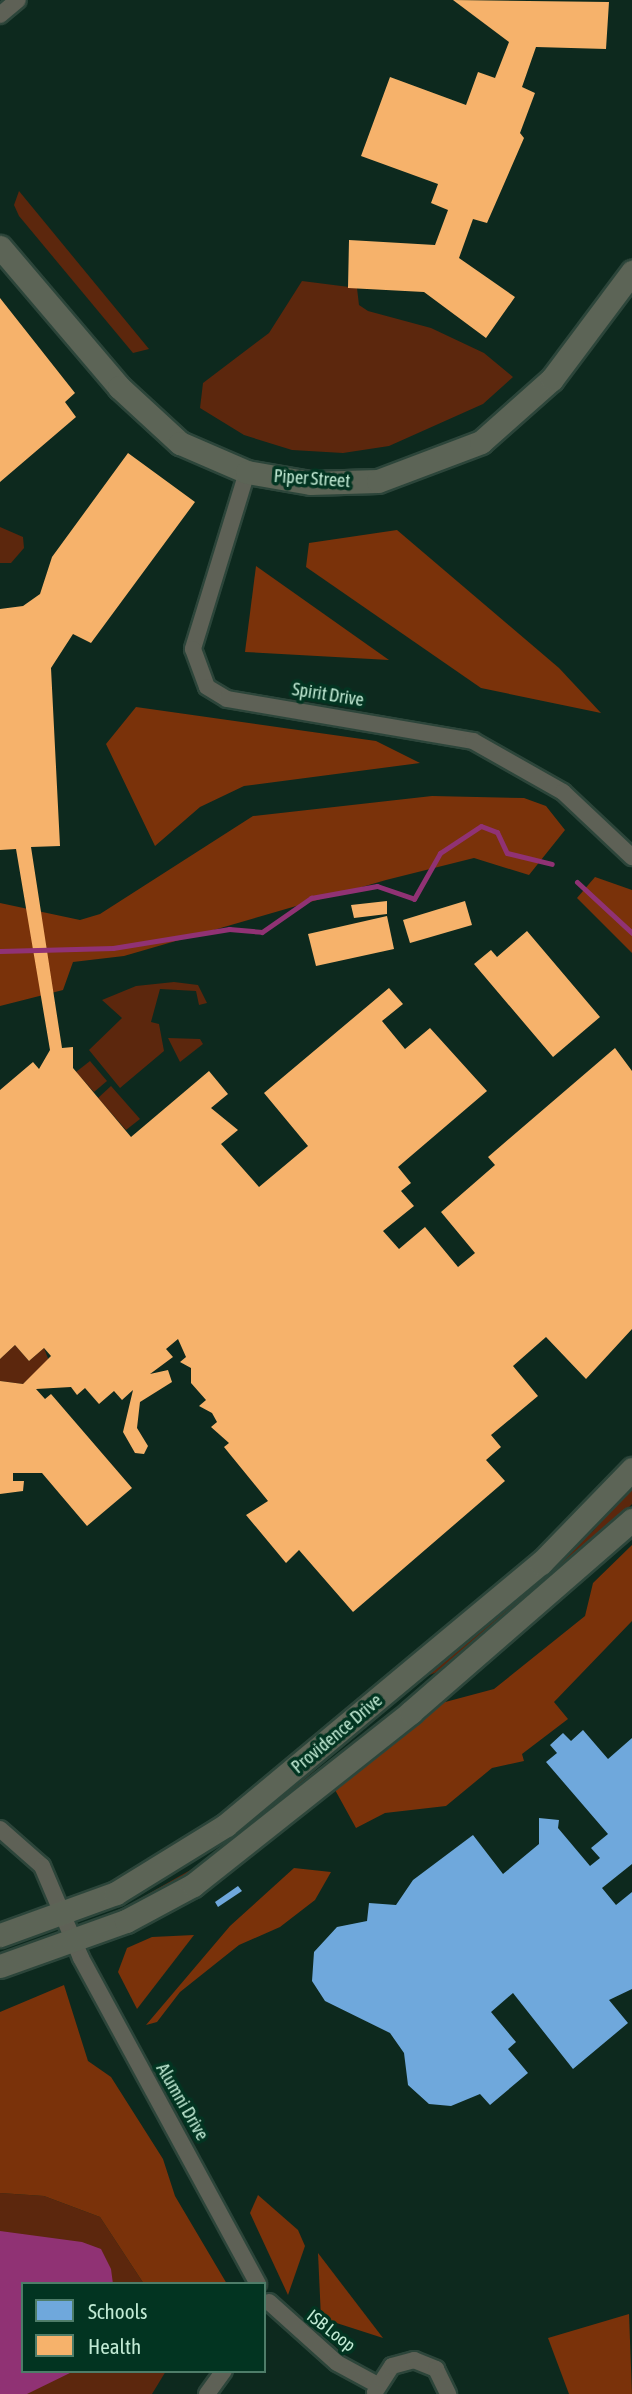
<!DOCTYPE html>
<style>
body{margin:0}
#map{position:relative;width:632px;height:2394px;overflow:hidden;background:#0d291e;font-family:"Asap Condensed",sans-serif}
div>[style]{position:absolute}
.green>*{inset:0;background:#5c270d}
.forest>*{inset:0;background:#7a320a}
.water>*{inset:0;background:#903274}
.schools>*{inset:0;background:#6fa8dc}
.health>*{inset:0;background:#f6b26b}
.stream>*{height:5px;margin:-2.5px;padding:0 2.5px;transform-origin:2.5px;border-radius:2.5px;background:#903274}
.roads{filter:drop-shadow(2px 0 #2c453a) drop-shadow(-2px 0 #2c453a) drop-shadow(0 2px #2c453a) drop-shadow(0 -2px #2c453a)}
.street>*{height:16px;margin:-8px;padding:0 8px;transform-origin:8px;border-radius:8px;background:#5e6156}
.secondary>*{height:23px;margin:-11.5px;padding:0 11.5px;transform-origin:11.5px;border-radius:11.5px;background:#5c6456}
span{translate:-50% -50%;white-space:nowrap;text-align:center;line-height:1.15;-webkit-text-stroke:7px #023421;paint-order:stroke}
.street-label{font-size:18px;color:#c1ead4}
.legend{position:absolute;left:21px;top:2282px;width:245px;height:91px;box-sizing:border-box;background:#023421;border:2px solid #4e7d69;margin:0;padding:9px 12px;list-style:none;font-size:21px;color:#c1ead4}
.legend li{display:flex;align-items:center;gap:14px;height:35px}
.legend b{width:35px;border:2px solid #4e7d69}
</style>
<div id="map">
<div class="green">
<div style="clip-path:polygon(19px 191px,149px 349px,133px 353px,19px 216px,14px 205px)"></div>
<div style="clip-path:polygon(302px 281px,357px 288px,359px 305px,368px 311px,431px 328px,484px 353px,513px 377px,483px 404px,389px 446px,343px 453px,292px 450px,244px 435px,200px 408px,203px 383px,269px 333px)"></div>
<div style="clip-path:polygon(0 527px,23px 537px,24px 548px,11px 563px,0 563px)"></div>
<div style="clip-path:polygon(174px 982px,198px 985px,207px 1003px,199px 1005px,196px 991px,160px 989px,151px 1022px,159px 1024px,164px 1051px,120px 1088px,89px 1050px,122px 1018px,102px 1000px,136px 986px)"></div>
<div style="clip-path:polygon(168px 1038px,200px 1039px,203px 1044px,180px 1062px)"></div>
<div style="clip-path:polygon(90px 1061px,107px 1081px,94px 1092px,76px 1072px)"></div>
<div style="clip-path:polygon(111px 1086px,140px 1119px,126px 1130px,98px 1098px)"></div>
<div style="clip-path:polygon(15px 1345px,29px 1361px,44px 1348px,49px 1361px,23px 1384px,0 1381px,0 1359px)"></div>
<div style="clip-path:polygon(632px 1487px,632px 1504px,577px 1561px,448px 1668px,424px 1677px,593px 1531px)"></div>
<div style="clip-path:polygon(373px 1718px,219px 1856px,172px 1886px,104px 1919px,215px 1856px,251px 1819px)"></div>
<div style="clip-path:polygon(0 2193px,44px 2196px,100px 2217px,144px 2284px,23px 2284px,23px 2371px,166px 2371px,152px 2394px,0 2394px)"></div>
</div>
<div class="forest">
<div style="clip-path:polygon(397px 530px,559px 668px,601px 713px,481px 688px,306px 567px,309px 543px)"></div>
<div style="clip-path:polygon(256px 566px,389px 660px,245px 652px)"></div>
<div style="clip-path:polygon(136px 707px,376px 741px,420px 763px,244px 786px,200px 807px,155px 846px,106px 744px)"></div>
<div style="clip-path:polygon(432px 796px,524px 798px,546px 806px,565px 830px,529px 875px,474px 858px,386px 880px,124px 956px,73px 962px,63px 990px,0 1006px,0 903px,80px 920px,100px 914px,253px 816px)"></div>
<div style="clip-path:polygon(595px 877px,632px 890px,632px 953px,577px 898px)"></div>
<div style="clip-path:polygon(632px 1545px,632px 1621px,554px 1702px,568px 1719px,522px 1754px,524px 1761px,492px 1768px,446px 1806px,385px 1813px,356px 1828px,334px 1788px,434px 1705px,494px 1689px,585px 1616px,593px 1583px)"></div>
<div style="clip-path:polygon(294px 1868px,331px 1872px,315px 1900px,280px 1927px,239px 1945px,180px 1992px,157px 2022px,146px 2025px,230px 1926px)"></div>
<div style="clip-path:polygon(194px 1935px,137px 2009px,118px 1972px,127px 1948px,152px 1937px)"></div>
<div style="clip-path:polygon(64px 1985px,88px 2061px,111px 2077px,163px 2159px,175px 2196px,227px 2284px,144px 2284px,100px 2217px,44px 2196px,0 2193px,0 2012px)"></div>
<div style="clip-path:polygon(258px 2195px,298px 2230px,305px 2246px,288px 2295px,250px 2213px)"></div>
<div style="clip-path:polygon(318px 2253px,383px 2338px,321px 2318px)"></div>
<div style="clip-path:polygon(629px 2314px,632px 2394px,569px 2394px,548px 2338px)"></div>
</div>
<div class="water">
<div style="clip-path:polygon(0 2231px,82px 2242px,101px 2249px,111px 2269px,113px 2284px,23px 2284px,23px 2371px,74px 2371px,27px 2394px,0 2394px)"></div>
</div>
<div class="schools">
<div style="clip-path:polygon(583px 1730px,608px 1759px,632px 1738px,632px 1864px,602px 1888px,616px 1905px,632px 1892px,632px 1989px,609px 2000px,628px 2023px,573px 2069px,513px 1993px,491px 2012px,516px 2042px,508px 2049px,528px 2073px,490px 2105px,480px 2094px,451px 2106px,429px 2104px,408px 2085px,404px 2053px,390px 2033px,325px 2001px,312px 1981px,314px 1952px,337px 1927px,367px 1921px,369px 1903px,396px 1905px,413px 1880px,473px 1835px,503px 1874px,539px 1844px,539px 1818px,559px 1820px,558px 1828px,590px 1866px,600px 1858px,591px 1848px,608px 1834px,546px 1762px,557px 1753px,550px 1745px,563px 1733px,571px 1741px)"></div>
<div style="clip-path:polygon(238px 1886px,242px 1891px,218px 1907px,215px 1902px)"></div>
</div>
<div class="health">
<div style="clip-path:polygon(453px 0,609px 2px,606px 49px,536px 47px,522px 87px,535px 93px,520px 133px,524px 138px,487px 223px,473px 219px,459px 258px,515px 297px,486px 338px,424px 292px,348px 288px,349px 240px,435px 245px,448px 210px,431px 203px,438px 184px,361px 156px,390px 77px,466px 105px,478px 72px,495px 78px,509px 42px)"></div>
<div style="clip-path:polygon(0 298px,75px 393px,65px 402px,76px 417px,0 482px)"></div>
<div style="clip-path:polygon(128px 453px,195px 502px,91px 643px,73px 634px,51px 668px,60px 846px,31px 847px,62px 1048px,73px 1047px,73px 1068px,131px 1137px,209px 1071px,228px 1094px,211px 1108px,238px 1130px,221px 1144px,259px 1187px,308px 1146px,264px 1093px,389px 988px,403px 1004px,382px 1021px,405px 1049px,430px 1028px,487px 1091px,398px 1167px,411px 1183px,401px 1191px,414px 1206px,383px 1231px,399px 1249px,425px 1227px,458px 1267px,475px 1253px,441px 1212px,495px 1165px,488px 1157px,615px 1048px,632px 1071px,632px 1329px,586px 1379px,546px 1337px,513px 1366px,538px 1396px,491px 1435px,501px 1447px,486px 1460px,505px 1481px,353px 1612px,299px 1550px,286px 1563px,246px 1515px,268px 1501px,224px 1447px,229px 1443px,211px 1427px,217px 1422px,212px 1413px,199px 1406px,206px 1400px,191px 1383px,191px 1368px,180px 1362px,186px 1357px,178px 1339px,166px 1349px,173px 1357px,150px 1374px,168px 1370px,172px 1382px,140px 1402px,137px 1428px,148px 1446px,144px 1454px,135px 1453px,123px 1432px,133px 1390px,122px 1400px,114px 1391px,99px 1404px,85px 1388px,77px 1395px,71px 1387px,36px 1389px,45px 1399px,51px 1394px,132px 1488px,87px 1526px,42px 1473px,13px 1473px,13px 1481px,24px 1481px,23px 1491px,0 1494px,0 1381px,23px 1384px,51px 1356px,44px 1348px,29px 1361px,15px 1345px,0 1359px,0 1090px,33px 1062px,39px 1069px,50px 1050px,16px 849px,0 850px,0 609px,23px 606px,40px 594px,52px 557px)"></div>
<div style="clip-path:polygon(387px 901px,387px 914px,354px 918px,351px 905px)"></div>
<div style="clip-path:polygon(465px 901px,472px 925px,410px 943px,403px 920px)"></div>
<div style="clip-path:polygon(387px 916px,394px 949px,316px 966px,308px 934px)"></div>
<div style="clip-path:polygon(527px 931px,600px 1017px,553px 1057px,474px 964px,491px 950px,497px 957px)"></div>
</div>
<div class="stream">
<div style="left:577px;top:882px;width:75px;rotate:42.8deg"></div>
<div style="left:0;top:951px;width:113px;rotate:-1.5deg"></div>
<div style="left:113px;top:948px;width:118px;rotate:-9.3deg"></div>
<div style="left:229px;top:929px;width:33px;rotate:5deg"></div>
<div style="left:262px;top:932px;width:60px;rotate:-34.8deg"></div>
<div style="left:311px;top:898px;width:67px;rotate:-10.3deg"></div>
<div style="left:377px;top:886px;width:39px;rotate:19deg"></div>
<div style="left:414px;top:899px;width:53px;rotate:-60.5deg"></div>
<div style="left:440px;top:853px;width:49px;rotate:-33.4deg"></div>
<div style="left:481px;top:826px;width:17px;rotate:21deg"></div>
<div style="left:497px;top:832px;width:23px;rotate:65deg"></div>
<div style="left:507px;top:853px;width:46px;rotate:13.7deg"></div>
</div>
<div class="roads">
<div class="street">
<div style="left:0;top:15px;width:23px;rotate:-40deg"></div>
<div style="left:247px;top:472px;width:185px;rotate:107deg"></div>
<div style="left:193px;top:649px;width:40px;rotate:69.8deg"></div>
<div style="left:207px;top:687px;width:23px;rotate:31deg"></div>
<div style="left:227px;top:699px;width:250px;rotate:9.7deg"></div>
<div style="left:473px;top:741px;width:103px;rotate:29.5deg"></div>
<div style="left:563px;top:792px;width:95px;rotate:43.3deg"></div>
<div style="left:0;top:1829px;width:56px;rotate:41.4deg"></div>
<div style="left:42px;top:1866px;width:100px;rotate:67deg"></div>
<div style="left:81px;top:1958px;width:371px;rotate:61.5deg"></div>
<div style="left:269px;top:2302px;width:91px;rotate:41.9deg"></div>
<div style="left:337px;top:2363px;width:42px;rotate:28.4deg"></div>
<div style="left:375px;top:2392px;width:31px;rotate:-57deg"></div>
<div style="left:392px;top:2366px;width:23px;rotate:-15deg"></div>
<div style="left:414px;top:2360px;width:24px;rotate:22deg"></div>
<div style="left:436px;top:2369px;width:28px;rotate:64deg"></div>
<div style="left:207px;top:2394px;width:29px;rotate:-54deg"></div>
</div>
<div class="secondary">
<div style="left:0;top:247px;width:184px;rotate:49.6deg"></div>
<div style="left:119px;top:387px;width:83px;rotate:42.6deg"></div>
<div style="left:180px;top:443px;width:73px;rotate:23.4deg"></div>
<div style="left:247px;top:472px;width:64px;rotate:9.9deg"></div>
<div style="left:310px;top:483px;width:68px;rotate:-1.7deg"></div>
<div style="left:378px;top:481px;width:110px;rotate:-20.7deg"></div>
<div style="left:481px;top:442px;width:95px;rotate:-41.6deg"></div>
<div style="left:552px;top:379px;width:134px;rotate:-53.2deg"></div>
<div style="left:0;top:1935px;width:123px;rotate:-19.9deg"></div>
<div style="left:116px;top:1893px;width:129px;rotate:-31.7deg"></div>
<div style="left:226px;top:1825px;width:410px;rotate:-39.8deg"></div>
<div style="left:541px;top:1563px;width:131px;rotate:-45.9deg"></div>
<div style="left:0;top:1966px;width:134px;rotate:-19.7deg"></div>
<div style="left:126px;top:1921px;width:76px;rotate:-28.2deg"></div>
<div style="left:193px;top:1885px;width:278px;rotate:-38.4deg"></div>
<div style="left:411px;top:1712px;width:293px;rotate:-41deg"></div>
</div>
</div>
<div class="street-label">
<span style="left:312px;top:479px;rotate:4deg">Piper Street</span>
<span style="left:328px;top:695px;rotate:9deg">Spirit Drive</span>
<span style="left:337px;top:1734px;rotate:-40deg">Providence Drive</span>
<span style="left:182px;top:2102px;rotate:60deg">Alumni Drive</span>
<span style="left:331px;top:2331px;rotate:38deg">ISB Loop</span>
</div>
<ul class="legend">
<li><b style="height:19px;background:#6fa8dc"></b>Schools</li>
<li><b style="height:19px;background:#f6b26b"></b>Health</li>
</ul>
</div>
